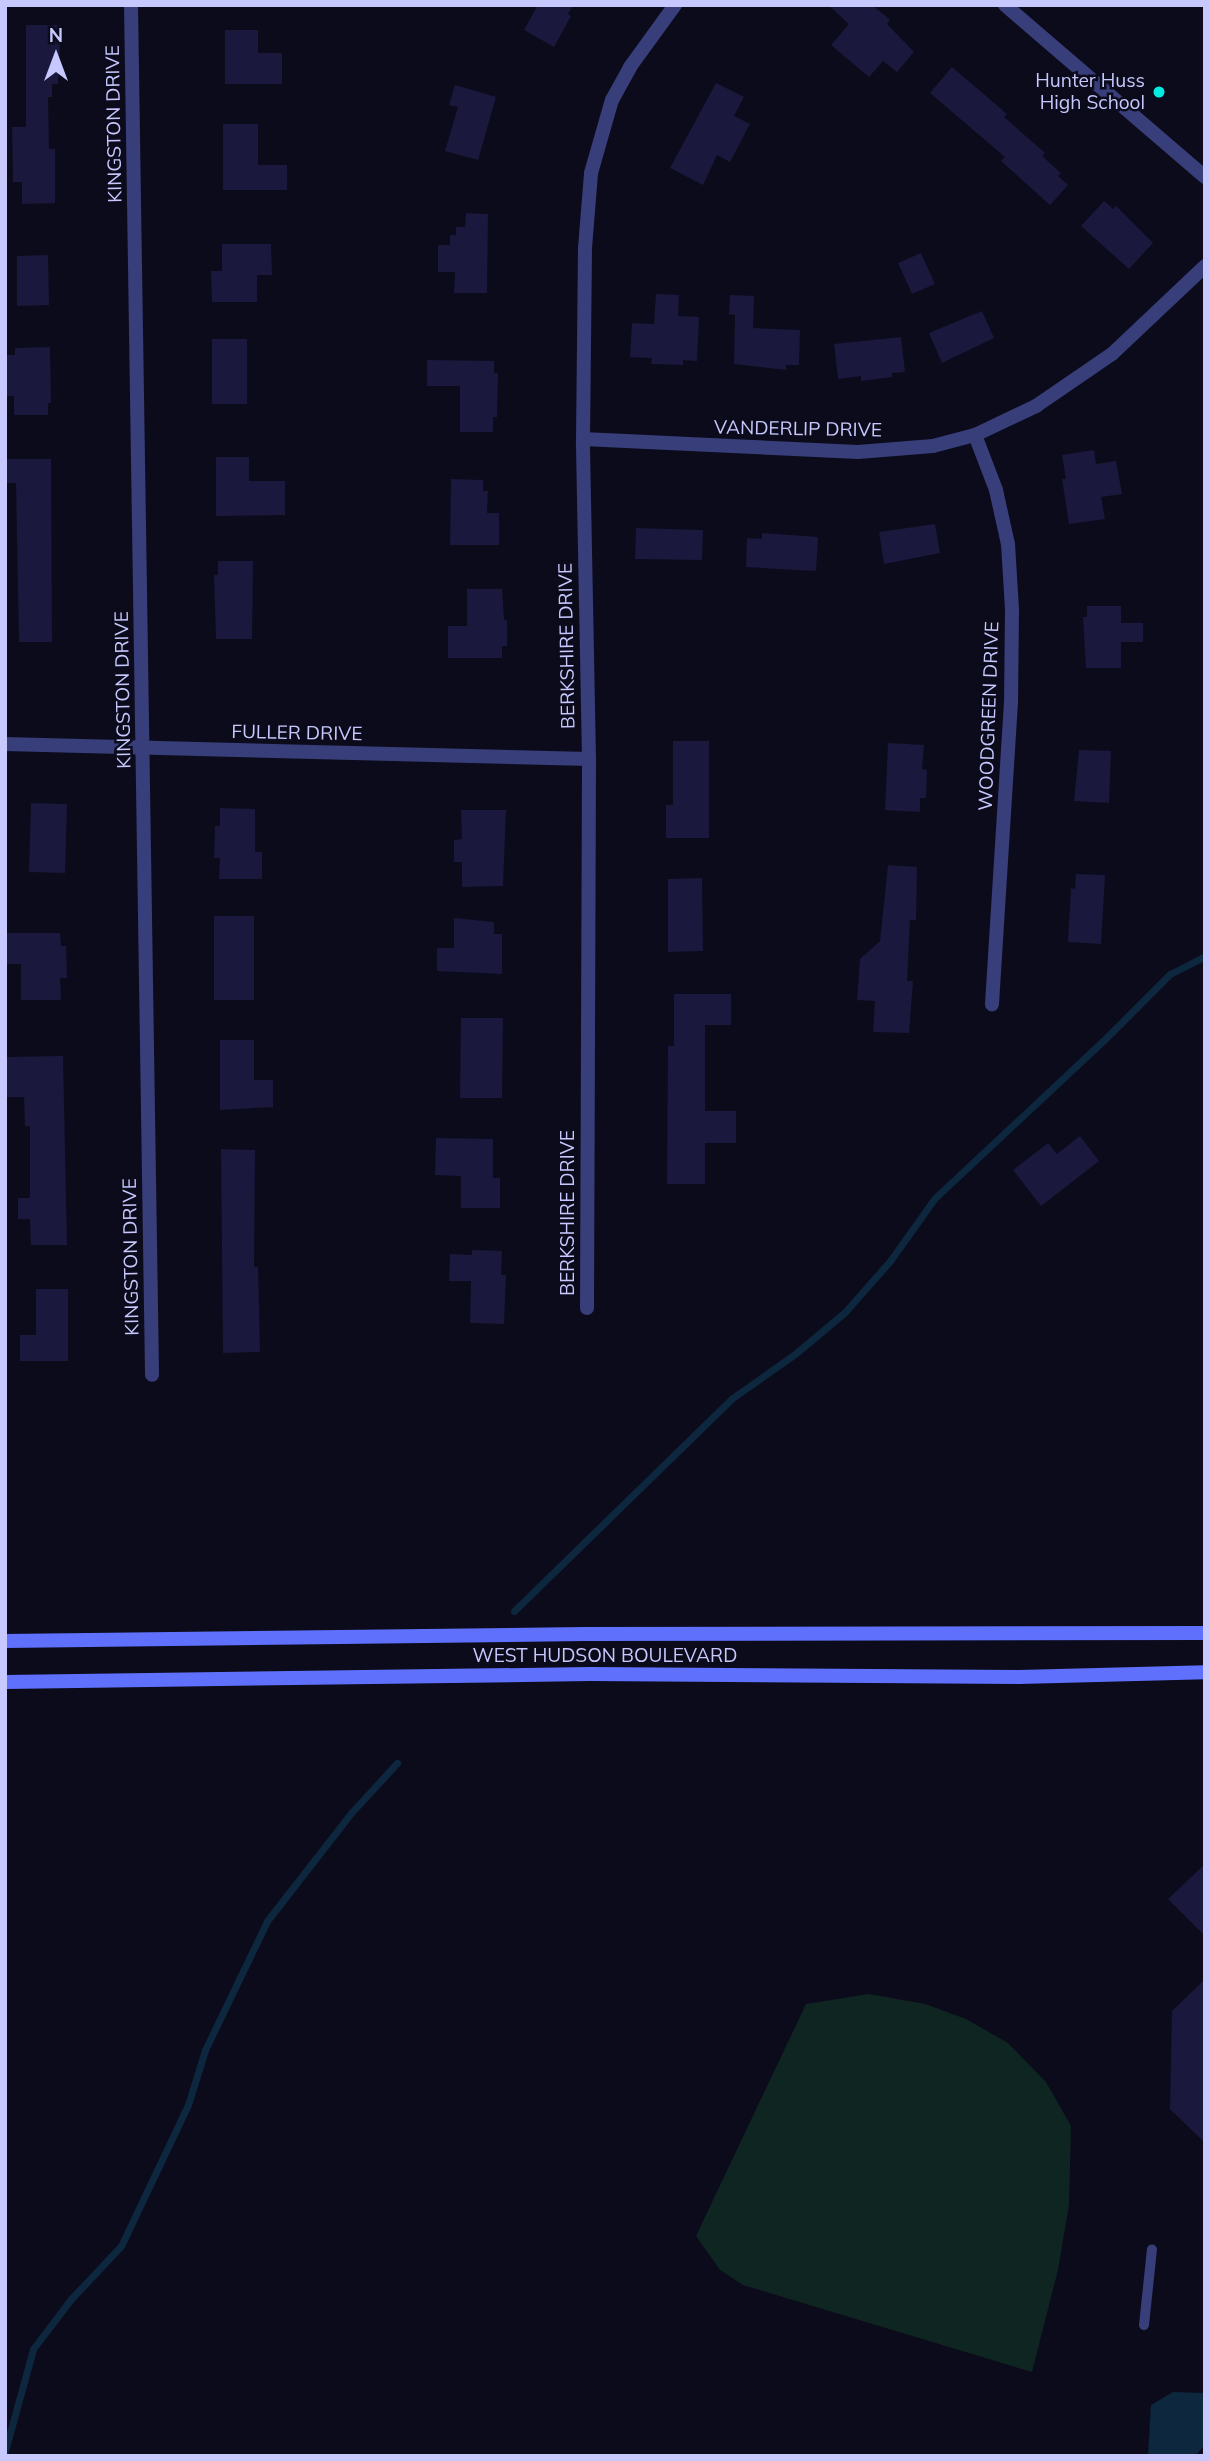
<!DOCTYPE html>
<style>
body{margin:0}
#map{position:relative;width:1210px;height:2461px;overflow:hidden;background:#0c0b1b;font-family:Mulish,sans-serif}
div>[style]{position:absolute}
.green>*{inset:0;background:#0e2521}
.water>*{inset:0;background:#0c273e}
.stream>*{height:7px;margin:-3.5px;padding:0 3.5px;transform-origin:3.5px;border-radius:3.5px;background:#0c273e}
.building>*{inset:0;background:#1a183c}
.lane>*{height:10px;margin:-5px;padding:0 5px;transform-origin:5px;border-radius:5px;background:#373e79}
.street>*{height:14px;margin:-7px;padding:0 7px;transform-origin:7px;border-radius:7px;background:#373e79}
.secondary>*{height:14px;margin:-7px;padding:0 7px;transform-origin:7px;border-radius:7px;background:#5f71fc}
.dots>*{width:19px;height:19px;translate:-50% -50%;box-sizing:border-box;border:4px solid #0c0b1b;border-radius:50%}
span{translate:-50% -50%;white-space:nowrap;text-align:center;line-height:1.15;-webkit-text-stroke:5px #0c0b1b;paint-order:stroke}
.poi-label{font-size:19px;color:#c6c8fe}
.right{translate:-100% -50%;text-align:right}
.street-label{font-size:19px;color:#c6c8fe}
.frame{position:absolute;inset:0;border:7px solid #c6c8fe;pointer-events:none}
.north{position:absolute;left:21px;top:21px;width:70px;height:70px;-webkit-text-stroke:5px #0c0b1b;paint-order:stroke;rotate:0deg;font-size:19px;font-weight:700;line-height:28px;text-align:center;color:#c6c8fe}
.north::after{content:'';display:block;margin:auto;width:24px;height:32px;background:#c6c8fe;clip-path:polygon(50% 0,100% 100%,50% 72%,0 100%)}
</style>
<div id="map">
<div class="green">
<div style="clip-path:polygon(869px 1994px,925px 2004px,966px 2019px,1008px 2043px,1046px 2082px,1071px 2126px,1069px 2205px,1058px 2270px,1032px 2372px,743px 2285px,720px 2270px,696px 2236px,806px 2004px)"></div>
</div>
<div class="water">
<div style="clip-path:polygon(1173px 2392px,1205px 2393px,1205px 2445px,1195px 2456px,1148px 2456px,1151px 2405px)"></div>
</div>
<div class="stream">
<div style="left:514px;top:1611px;width:303px;rotate:-44.3deg"></div>
<div style="left:731px;top:1399px;width:78px;rotate:-35.1deg"></div>
<div style="left:795px;top:1354px;width:65px;rotate:-40deg"></div>
<div style="left:845px;top:1312px;width:68px;rotate:-48.6deg"></div>
<div style="left:890px;top:1261px;width:77px;rotate:-54.5deg"></div>
<div style="left:935px;top:1198px;width:230px;rotate:-43.1deg"></div>
<div style="left:1103px;top:1041px;width:95px;rotate:-45deg"></div>
<div style="left:1170px;top:974px;width:39px;rotate:-27deg"></div>
<div style="left:5px;top:2451px;width:106px;rotate:-74.6deg"></div>
<div style="left:33px;top:2349px;width:63px;rotate:-52.8deg"></div>
<div style="left:71px;top:2299px;width:73px;rotate:-46.7deg"></div>
<div style="left:121px;top:2246px;width:156px;rotate:-64.6deg"></div>
<div style="left:188px;top:2105px;width:58px;rotate:-72.8deg"></div>
<div style="left:205px;top:2050px;width:143px;rotate:-64.3deg"></div>
<div style="left:267px;top:1921px;width:137px;rotate:-52.1deg"></div>
<div style="left:351px;top:1813px;width:68px;rotate:-47.4deg"></div>
</div>
<div class="building">
<div style="clip-path:polygon(538px 5px,573px 5px,568px 14px,571px 16px,554px 47px,524px 30px)"></div>
<div style="clip-path:polygon(828px 5px,872px 5px,890px 20px,887px 24px,914px 52px,897px 72px,883px 61px,869px 77px,831px 45px,849px 24px)"></div>
<div style="clip-path:polygon(26px 25px,61px 25px,58px 84px,52px 84px,52px 97px,48px 97px,49px 149px,55px 149px,55px 203px,22px 204px,22px 182px,13px 182px,12px 127px,26px 127px)"></div>
<div style="clip-path:polygon(225px 30px,258px 30px,258px 53px,282px 53px,282px 84px,225px 84px)"></div>
<div style="clip-path:polygon(952px 67px,1007px 114px,1004px 117px,1045px 153px,1042px 156px,1061px 173px,1058px 176px,1068px 185px,1050px 205px,1001px 161px,1005px 157px,930px 93px)"></div>
<div style="clip-path:polygon(716px 83px,744px 97px,734px 116px,750px 124px,730px 162px,717px 155px,703px 185px,670px 168px)"></div>
<div style="clip-path:polygon(455px 85px,496px 97px,478px 160px,445px 151px,458px 107px,449px 105px)"></div>
<div style="clip-path:polygon(223px 124px,258px 124px,258px 165px,287px 165px,287px 190px,223px 190px)"></div>
<div style="clip-path:polygon(1104px 201px,1113px 209px,1116px 206px,1153px 243px,1129px 269px,1081px 226px)"></div>
<div style="clip-path:polygon(466px 213px,488px 214px,487px 293px,454px 293px,455px 272px,438px 272px,438px 245px,450px 245px,450px 235px,456px 235px,456px 227px,465px 227px)"></div>
<div style="clip-path:polygon(222px 244px,271px 244px,272px 275px,257px 275px,257px 302px,212px 302px,211px 271px,222px 271px)"></div>
<div style="clip-path:polygon(921px 253px,935px 284px,912px 294px,898px 263px)"></div>
<div style="clip-path:polygon(48px 255px,49px 305px,17px 306px,17px 256px)"></div>
<div style="clip-path:polygon(656px 294px,679px 295px,678px 316px,699px 317px,697px 361px,683px 360px,683px 365px,651px 364px,652px 358px,630px 357px,632px 323px,654px 324px)"></div>
<div style="clip-path:polygon(730px 295px,754px 296px,753px 328px,800px 330px,799px 365px,786px 365px,786px 370px,734px 364px,735px 315px,729px 314px)"></div>
<div style="clip-path:polygon(982px 311px,994px 338px,942px 363px,929px 333px)"></div>
<div style="clip-path:polygon(901px 337px,905px 372px,892px 373px,892px 377px,861px 381px,861px 376px,838px 379px,834px 344px)"></div>
<div style="clip-path:polygon(212px 339px,247px 339px,247px 404px,212px 404px)"></div>
<div style="clip-path:polygon(50px 347px,51px 403px,48px 403px,48px 415px,14px 415px,14px 396px,5px 396px,5px 355px,15px 355px,15px 348px)"></div>
<div style="clip-path:polygon(427px 360px,494px 361px,494px 373px,498px 373px,497px 417px,493px 417px,493px 432px,460px 432px,460px 386px,427px 386px)"></div>
<div style="clip-path:polygon(1094px 450px,1096px 464px,1116px 461px,1122px 494px,1101px 497px,1105px 519px,1069px 524px,1062px 479px,1066px 479px,1062px 455px)"></div>
<div style="clip-path:polygon(216px 457px,249px 457px,249px 481px,285px 481px,285px 515px,216px 516px)"></div>
<div style="clip-path:polygon(5px 459px,51px 459px,52px 642px,19px 642px,16px 483px,5px 483px)"></div>
<div style="clip-path:polygon(451px 479px,483px 480px,483px 491px,488px 491px,487px 513px,499px 513px,499px 545px,450px 545px)"></div>
<div style="clip-path:polygon(935px 524px,940px 553px,884px 564px,879px 532px)"></div>
<div style="clip-path:polygon(636px 528px,703px 530px,702px 560px,635px 559px)"></div>
<div style="clip-path:polygon(762px 533px,818px 537px,816px 571px,746px 567px,747px 538px,762px 539px)"></div>
<div style="clip-path:polygon(218px 561px,253px 561px,252px 639px,216px 639px,214px 575px,218px 575px)"></div>
<div style="clip-path:polygon(467px 589px,502px 589px,504px 620px,507px 620px,507px 646px,502px 646px,502px 658px,448px 658px,448px 626px,467px 626px)"></div>
<div style="clip-path:polygon(1087px 606px,1121px 606px,1121px 623px,1143px 623px,1143px 642px,1121px 642px,1121px 668px,1086px 668px,1083px 617px,1087px 617px)"></div>
<div style="clip-path:polygon(673px 741px,709px 741px,709px 838px,666px 838px,666px 805px,673px 805px)"></div>
<div style="clip-path:polygon(888px 743px,924px 745px,922px 769px,927px 770px,926px 798px,920px 798px,920px 812px,885px 810px)"></div>
<div style="clip-path:polygon(1079px 750px,1111px 751px,1109px 803px,1074px 801px)"></div>
<div style="clip-path:polygon(31px 803px,67px 804px,65px 873px,29px 872px)"></div>
<div style="clip-path:polygon(220px 808px,255px 809px,255px 852px,262px 852px,262px 879px,219px 879px,220px 858px,214px 858px,215px 826px,220px 826px)"></div>
<div style="clip-path:polygon(461px 810px,506px 810px,503px 886px,462px 887px,462px 862px,454px 862px,454px 840px,462px 839px)"></div>
<div style="clip-path:polygon(888px 865px,917px 867px,916px 920px,910px 920px,907px 981px,913px 981px,909px 1033px,873px 1032px,875px 1001px,857px 1000px,860px 959px,880px 941px)"></div>
<div style="clip-path:polygon(1076px 874px,1105px 875px,1101px 944px,1068px 942px,1071px 888px,1075px 889px)"></div>
<div style="clip-path:polygon(702px 878px,703px 951px,668px 952px,668px 879px)"></div>
<div style="clip-path:polygon(214px 916px,254px 916px,254px 1000px,214px 1000px)"></div>
<div style="clip-path:polygon(454px 918px,494px 922px,494px 934px,502px 934px,502px 974px,437px 971px,437px 948px,454px 948px)"></div>
<div style="clip-path:polygon(5px 933px,60px 933px,61px 946px,66px 946px,67px 978px,60px 978px,61px 1000px,21px 1000px,21px 964px,5px 964px)"></div>
<div style="clip-path:polygon(674px 994px,731px 994px,731px 1025px,705px 1025px,705px 1111px,736px 1111px,736px 1143px,705px 1143px,705px 1184px,667px 1184px,668px 1046px,674px 1046px)"></div>
<div style="clip-path:polygon(461px 1018px,503px 1018px,502px 1098px,460px 1098px)"></div>
<div style="clip-path:polygon(220px 1040px,254px 1040px,254px 1080px,273px 1080px,273px 1107px,220px 1110px)"></div>
<div style="clip-path:polygon(63px 1056px,67px 1245px,31px 1245px,30px 1219px,18px 1219px,18px 1198px,30px 1198px,30px 1126px,25px 1126px,24px 1097px,5px 1097px,5px 1057px)"></div>
<div style="clip-path:polygon(1080px 1136px,1099px 1161px,1041px 1206px,1013px 1170px,1048px 1143px,1057px 1154px)"></div>
<div style="clip-path:polygon(436px 1138px,493px 1139px,493px 1178px,500px 1178px,500px 1208px,461px 1208px,461px 1176px,435px 1175px)"></div>
<div style="clip-path:polygon(221px 1149px,255px 1150px,254px 1267px,258px 1267px,260px 1352px,223px 1353px)"></div>
<div style="clip-path:polygon(472px 1250px,502px 1251px,501px 1275px,506px 1275px,504px 1324px,470px 1323px,471px 1281px,449px 1281px,450px 1254px,472px 1255px)"></div>
<div style="clip-path:polygon(36px 1289px,68px 1289px,68px 1361px,20px 1361px,20px 1335px,36px 1335px)"></div>
<div style="clip-path:polygon(1205px 1864px,1205px 1936px,1168px 1899px)"></div>
<div style="clip-path:polygon(1205px 1979px,1205px 2143px,1170px 2109px,1172px 2011px)"></div>
</div>
<div class="lane">
<div style="left:1144px;top:2325px;width:76px;rotate:-84deg"></div>
</div>
<div class="street">
<div style="left:131px;top:5px;width:1370px;rotate:89.12deg"></div>
<div style="left:1005px;top:5px;width:264px;rotate:40.7deg"></div>
<div style="left:975px;top:435px;width:59px;rotate:69.1deg"></div>
<div style="left:996px;top:490px;width:55px;rotate:77.5deg"></div>
<div style="left:1008px;top:544px;width:66px;rotate:86.5deg"></div>
<div style="left:1012px;top:610px;width:92px;rotate:90.6deg"></div>
<div style="left:1011px;top:702px;width:303px;rotate:93.6deg"></div>
<div style="left:583px;top:439px;width:275px;rotate:2.7deg"></div>
<div style="left:858px;top:452px;width:75px;rotate:-4.6deg"></div>
<div style="left:933px;top:446px;width:43px;rotate:-14.7deg"></div>
<div style="left:975px;top:435px;width:68px;rotate:-25.4deg"></div>
<div style="left:1036px;top:406px;width:92px;rotate:-34.4deg"></div>
<div style="left:1112px;top:354px;width:128px;rotate:-43.4deg"></div>
<div style="left:5px;top:744px;width:584px;rotate:1.47deg"></div>
<div style="left:587px;top:1308px;width:549px;rotate:-89.79deg"></div>
<div style="left:589px;top:759px;width:320px;rotate:-91.1deg"></div>
<div style="left:583px;top:439px;width:191px;rotate:-89.4deg"></div>
<div style="left:585px;top:248px;width:75px;rotate:-85.4deg"></div>
<div style="left:591px;top:173px;width:76px;rotate:-74deg"></div>
<div style="left:612px;top:100px;width:38px;rotate:-61deg"></div>
<div style="left:630px;top:67px;width:77px;rotate:-54deg"></div>
</div>
<div class="secondary">
<div style="left:5px;top:1641px;width:580px;rotate:-0.69deg"></div>
<div style="left:585px;top:1634px;width:620px;rotate:-0.09deg"></div>
<div style="left:5px;top:1682px;width:585px;rotate:-0.78deg"></div>
<div style="left:590px;top:1674px;width:429px;rotate:0.4deg"></div>
<div style="left:1019px;top:1677px;width:186px;rotate:-1.5deg"></div>
</div>
<div class="dots">
<div style="left:1159px;top:92px;background:#04ece2"></div>
</div>
<div class="poi-label">
<span class="right" style="left:1145px;top:92px">Hunter Huss<br>High School</span>
</div>
<div class="street-label">
<span style="left:114px;top:124px;rotate:-91deg">KINGSTON DRIVE</span>
<span style="left:798px;top:429px;rotate:1deg">VANDERLIP DRIVE</span>
<span style="left:567px;top:646px;rotate:-91deg">BERKSHIRE DRIVE</span>
<span style="left:123px;top:690px;rotate:-91deg">KINGSTON DRIVE</span>
<span style="left:989px;top:716px;rotate:-88deg">WOODGREEN DRIVE</span>
<span style="left:297px;top:733px;rotate:1deg">FULLER DRIVE</span>
<span style="left:568px;top:1213px;rotate:-90deg">BERKSHIRE DRIVE</span>
<span style="left:131px;top:1257px;rotate:-91deg">KINGSTON DRIVE</span>
<span style="left:605px;top:1656px">WEST HUDSON BOULEVARD</span>
</div>
<div class="frame"></div>
<div class="north">N</div>
</div>
